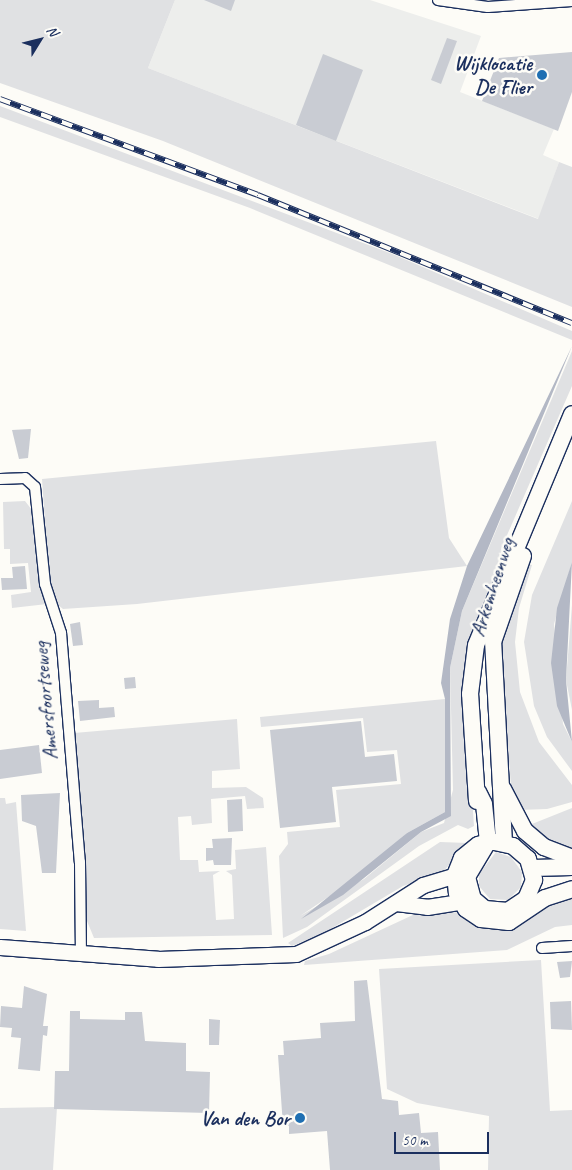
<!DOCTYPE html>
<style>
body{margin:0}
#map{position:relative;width:572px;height:1170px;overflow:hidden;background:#fdfcf7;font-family:Caveat,sans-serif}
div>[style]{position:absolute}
.built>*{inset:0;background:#edeeec}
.green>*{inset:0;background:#e0e1e3}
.water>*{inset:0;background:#b3b8c5}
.building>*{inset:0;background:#c9ccd3}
.roads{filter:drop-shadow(1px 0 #1b2f5e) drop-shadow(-1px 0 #1b2f5e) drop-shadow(0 1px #1b2f5e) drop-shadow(0 -1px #1b2f5e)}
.minor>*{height:10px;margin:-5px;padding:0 5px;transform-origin:5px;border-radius:5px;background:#fdfcf7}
.secondary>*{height:15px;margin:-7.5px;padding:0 7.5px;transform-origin:7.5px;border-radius:7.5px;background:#fdfcf7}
.primary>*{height:16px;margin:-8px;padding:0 8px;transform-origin:8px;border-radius:8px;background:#fdfcf7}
.rail>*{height:5.5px;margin-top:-2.75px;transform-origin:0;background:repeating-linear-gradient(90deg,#fdfcf7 0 11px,#1b2f5e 0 22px);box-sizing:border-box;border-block:1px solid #1b2f5e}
.dots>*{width:14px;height:14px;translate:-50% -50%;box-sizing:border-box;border:2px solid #fdfcf7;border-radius:50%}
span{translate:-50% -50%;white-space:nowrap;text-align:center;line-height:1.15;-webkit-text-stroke:5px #fdfcf7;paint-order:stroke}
.poi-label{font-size:21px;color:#1b2f5e;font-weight:700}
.right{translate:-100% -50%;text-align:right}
.street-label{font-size:21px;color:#1b2f5e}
.north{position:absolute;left:15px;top:15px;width:50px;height:50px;-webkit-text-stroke:4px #fdfcf7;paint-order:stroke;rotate:54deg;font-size:14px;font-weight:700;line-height:20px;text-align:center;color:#1b2f5e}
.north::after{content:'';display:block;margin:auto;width:18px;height:22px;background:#1b2f5e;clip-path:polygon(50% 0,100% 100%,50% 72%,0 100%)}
.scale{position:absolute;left:394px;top:1132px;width:95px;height:22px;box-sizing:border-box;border:2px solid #1b2f5e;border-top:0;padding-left:6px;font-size:15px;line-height:18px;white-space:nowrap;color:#1b2f5e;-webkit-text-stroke:4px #fdfcf7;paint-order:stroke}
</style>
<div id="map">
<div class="built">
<div style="clip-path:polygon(175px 0,370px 0,481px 36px,460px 92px,554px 129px,543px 155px,559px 162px,539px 219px,148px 68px)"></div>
</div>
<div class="green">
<div style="clip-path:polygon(0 0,175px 0,148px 68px,538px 219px,559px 162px,572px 167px,572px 307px,163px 141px,0 83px)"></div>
<div style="clip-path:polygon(0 106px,395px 255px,572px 331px,572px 340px,250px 208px,0 117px)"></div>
<div style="clip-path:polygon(572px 351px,572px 386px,501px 549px,504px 558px,495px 578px,467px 725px,474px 826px,468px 829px,458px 825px,419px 846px,307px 927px,283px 938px,279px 856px,288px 844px,287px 832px,340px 827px,336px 790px,401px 784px,397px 750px,367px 752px,363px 718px,261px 727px,260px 717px,445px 699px,445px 812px,407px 833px,355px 879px,300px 916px,364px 879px,421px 832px,444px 823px,453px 790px,450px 668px,462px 611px)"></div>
<div style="clip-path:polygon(436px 441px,449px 538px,467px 566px,137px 604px,63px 609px,58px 605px,49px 580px,42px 479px)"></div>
<div style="clip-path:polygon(25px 501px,35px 514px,47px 604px,12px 608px,11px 595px,31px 592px,28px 563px,10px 564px,10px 549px,4px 549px,3px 502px)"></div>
<div style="clip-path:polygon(572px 501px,572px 562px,554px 624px,563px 724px,572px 742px,572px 771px,547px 737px,534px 706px,524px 642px,532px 595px)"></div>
<div style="clip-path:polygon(528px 564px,532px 565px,519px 608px,515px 642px,520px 692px,539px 742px,572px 785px,572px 802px,547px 809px,518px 810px,511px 786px,504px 700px,501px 641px)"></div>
<div style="clip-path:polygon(572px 605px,572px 710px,566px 680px)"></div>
<div style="clip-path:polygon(237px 719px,240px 769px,212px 771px,212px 788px,246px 787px,263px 798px,264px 808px,247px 809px,245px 796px,211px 799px,212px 823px,192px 825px,191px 816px,178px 817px,180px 860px,198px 860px,199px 872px,220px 871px,213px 875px,216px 920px,234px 919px,232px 875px,226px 871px,236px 869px,235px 850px,266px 847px,272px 935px,94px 938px,87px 921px,74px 733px)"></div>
<div style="clip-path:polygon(0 798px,5px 798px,6px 804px,16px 802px,26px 931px,0 929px)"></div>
<div style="clip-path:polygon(572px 808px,572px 852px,559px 849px,527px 826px)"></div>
<div style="clip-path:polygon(440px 842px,468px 843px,442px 873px,403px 886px,322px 934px,292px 946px,288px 943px)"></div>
<div style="clip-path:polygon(496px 852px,511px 857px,522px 872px,521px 887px,508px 900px,490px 899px,479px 886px,479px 874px)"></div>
<div style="clip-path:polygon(572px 895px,572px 925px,555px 927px,507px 950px,304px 965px,305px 961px,329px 954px,415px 914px,539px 909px)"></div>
<div style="clip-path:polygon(541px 960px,550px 1111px,572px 1110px,572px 1170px,488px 1170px,489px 1116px,417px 1103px,387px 1089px,379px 969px)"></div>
<div style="clip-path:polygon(57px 1107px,53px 1170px,0 1170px,0 1108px)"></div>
</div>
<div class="water">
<div style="clip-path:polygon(572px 346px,462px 611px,450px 668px,451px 816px,421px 832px,343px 895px,301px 919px,407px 833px,445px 812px,445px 699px,441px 683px,450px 619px,467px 566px)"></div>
<div style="clip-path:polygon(572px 562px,566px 680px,572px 742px,557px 706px,551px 663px,557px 608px)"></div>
</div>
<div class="building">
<div style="clip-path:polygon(204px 0,235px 0,231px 11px)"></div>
<div style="clip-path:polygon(447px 38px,457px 41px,441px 84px,431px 80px)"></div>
<div style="clip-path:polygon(572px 52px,572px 92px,558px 131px,482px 101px,499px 58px)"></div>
<div style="clip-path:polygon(323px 54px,363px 70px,336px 141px,296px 125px)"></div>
<div style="clip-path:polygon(31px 429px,28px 458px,19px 459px,12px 430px)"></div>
<div style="clip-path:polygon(25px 566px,27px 589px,2px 590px,1px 578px,13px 578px,12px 567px)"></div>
<div style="clip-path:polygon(80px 622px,83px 645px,73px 646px,70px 624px)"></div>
<div style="clip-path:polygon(135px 677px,136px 688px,125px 689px,124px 678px)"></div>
<div style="clip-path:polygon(99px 700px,99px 708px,114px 707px,115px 717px,80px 721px,78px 701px)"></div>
<div style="clip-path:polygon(361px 721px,365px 757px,394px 754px,397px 781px,332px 787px,336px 822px,280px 828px,270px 730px)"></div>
<div style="clip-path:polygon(39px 745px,42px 773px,0 779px,0 750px)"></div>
<div style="clip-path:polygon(60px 793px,56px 873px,42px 873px,36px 826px,22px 821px,21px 795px)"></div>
<div style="clip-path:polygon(242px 799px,243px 831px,228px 832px,227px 800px)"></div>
<div style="clip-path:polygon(232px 838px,231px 865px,214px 865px,213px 860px,206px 861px,206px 848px,213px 848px,212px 839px)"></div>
<div style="clip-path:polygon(572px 961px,570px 977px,560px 978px,557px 962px)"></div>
<div style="clip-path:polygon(367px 980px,382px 1099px,398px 1101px,399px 1115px,419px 1113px,421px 1133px,438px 1132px,440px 1170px,330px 1170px,327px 1131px,289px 1134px,289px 1126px,283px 1126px,278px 1055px,284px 1055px,283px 1041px,321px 1038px,320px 1023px,355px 1021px,354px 981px)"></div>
<div style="clip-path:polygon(24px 986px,47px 994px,43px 1026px,48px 1026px,47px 1036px,43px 1035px,40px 1071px,18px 1069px,21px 1038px,11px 1037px,12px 1028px,0 1027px,1px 1006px,22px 1008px)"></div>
<div style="clip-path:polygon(571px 1001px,572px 1030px,551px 1029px,550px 1002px)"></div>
<div style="clip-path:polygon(70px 1011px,80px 1011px,80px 1019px,125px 1020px,125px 1012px,142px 1012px,145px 1041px,186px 1043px,186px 1071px,210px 1072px,209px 1113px,54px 1109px,55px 1071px,69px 1071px)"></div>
<div style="clip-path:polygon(209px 1019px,220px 1020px,219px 1045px,209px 1045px)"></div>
</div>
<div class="roads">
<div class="minor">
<div style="left:438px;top:0;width:50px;rotate:8deg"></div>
<div style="left:488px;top:7px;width:84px;rotate:-4.1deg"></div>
<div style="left:0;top:479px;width:25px;rotate:-2deg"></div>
<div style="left:25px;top:478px;width:13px;rotate:42deg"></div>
<div style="left:35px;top:487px;width:98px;rotate:84.1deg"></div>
<div style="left:45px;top:584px;width:52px;rotate:71.9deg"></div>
<div style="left:61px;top:633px;width:230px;rotate:85.3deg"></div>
<div style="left:80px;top:862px;width:91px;rotate:89.4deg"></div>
<div style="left:542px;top:948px;width:30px;rotate:-4deg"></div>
</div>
<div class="secondary">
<div style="left:396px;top:903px;width:31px;rotate:7deg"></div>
<div style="left:427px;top:907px;width:33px;rotate:-9deg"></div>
<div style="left:0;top:947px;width:158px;rotate:4.3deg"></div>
<div style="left:158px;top:959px;width:138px;rotate:-2.1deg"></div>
<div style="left:296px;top:954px;width:76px;rotate:-24.9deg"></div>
<div style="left:365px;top:922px;width:69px;rotate:-32.5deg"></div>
<div style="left:423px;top:885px;width:34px;rotate:-17deg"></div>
</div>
<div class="primary">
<div style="left:503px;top:789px;width:47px;rotate:62.4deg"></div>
<div style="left:525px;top:831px;width:25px;rotate:40deg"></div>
<div style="left:544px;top:847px;width:30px;rotate:21deg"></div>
<div style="left:478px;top:792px;width:13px;rotate:63deg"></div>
<div style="left:484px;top:804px;width:38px;rotate:84deg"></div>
<div style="left:488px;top:842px;width:41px;rotate:121deg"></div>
<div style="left:467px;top:877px;width:23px;rotate:75deg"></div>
<div style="left:473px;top:899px;width:16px;rotate:40deg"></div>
<div style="left:485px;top:909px;width:23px;rotate:5deg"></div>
<div style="left:508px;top:911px;width:22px;rotate:-34deg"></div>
<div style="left:526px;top:899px;width:21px;rotate:-67deg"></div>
<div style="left:534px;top:880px;width:22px;rotate:-106deg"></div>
<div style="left:528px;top:859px;width:20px;rotate:-139deg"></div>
<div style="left:513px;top:846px;width:19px;rotate:-168deg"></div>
<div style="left:494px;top:842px;width:6px;rotate:180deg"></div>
<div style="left:488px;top:842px;width:10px;rotate:163deg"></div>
<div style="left:478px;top:845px;width:21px;rotate:141deg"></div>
<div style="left:462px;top:858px;width:18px;rotate:112deg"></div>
<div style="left:455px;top:875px;width:18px;rotate:84deg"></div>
<div style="left:457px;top:893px;width:18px;rotate:61deg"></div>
<div style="left:466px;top:909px;width:18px;rotate:34deg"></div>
<div style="left:481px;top:919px;width:28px;rotate:6deg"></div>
<div style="left:509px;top:922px;width:43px;rotate:-33.7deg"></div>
<div style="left:545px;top:898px;width:28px;rotate:-18deg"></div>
<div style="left:477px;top:801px;width:107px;rotate:-93.7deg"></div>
<div style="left:470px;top:694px;width:49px;rotate:-83deg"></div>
<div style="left:476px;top:645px;width:250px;rotate:-67.4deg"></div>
<div style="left:504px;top:843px;width:201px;rotate:-93.1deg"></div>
<div style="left:493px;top:642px;width:91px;rotate:-70.8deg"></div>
<div style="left:532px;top:868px;width:40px;rotate:-1.4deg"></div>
</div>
</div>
<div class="rail">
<div style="left:0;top:99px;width:275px;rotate:20.4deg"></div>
<div style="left:258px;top:195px;width:339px;rotate:22.2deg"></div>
</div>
<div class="dots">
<div style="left:542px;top:75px;background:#1f6fb2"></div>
<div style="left:300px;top:1118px;background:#1f6fb2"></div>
</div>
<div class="poi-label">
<span class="right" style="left:532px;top:75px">Wijklocatie<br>De Flier</span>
<span class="right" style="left:290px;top:1118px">Van den Bor</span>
</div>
<div class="street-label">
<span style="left:492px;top:587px;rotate:-72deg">Arkemheenweg</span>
<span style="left:45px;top:701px;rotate:-95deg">Amersfoortseweg</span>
</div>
<div class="north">N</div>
<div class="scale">50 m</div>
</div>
